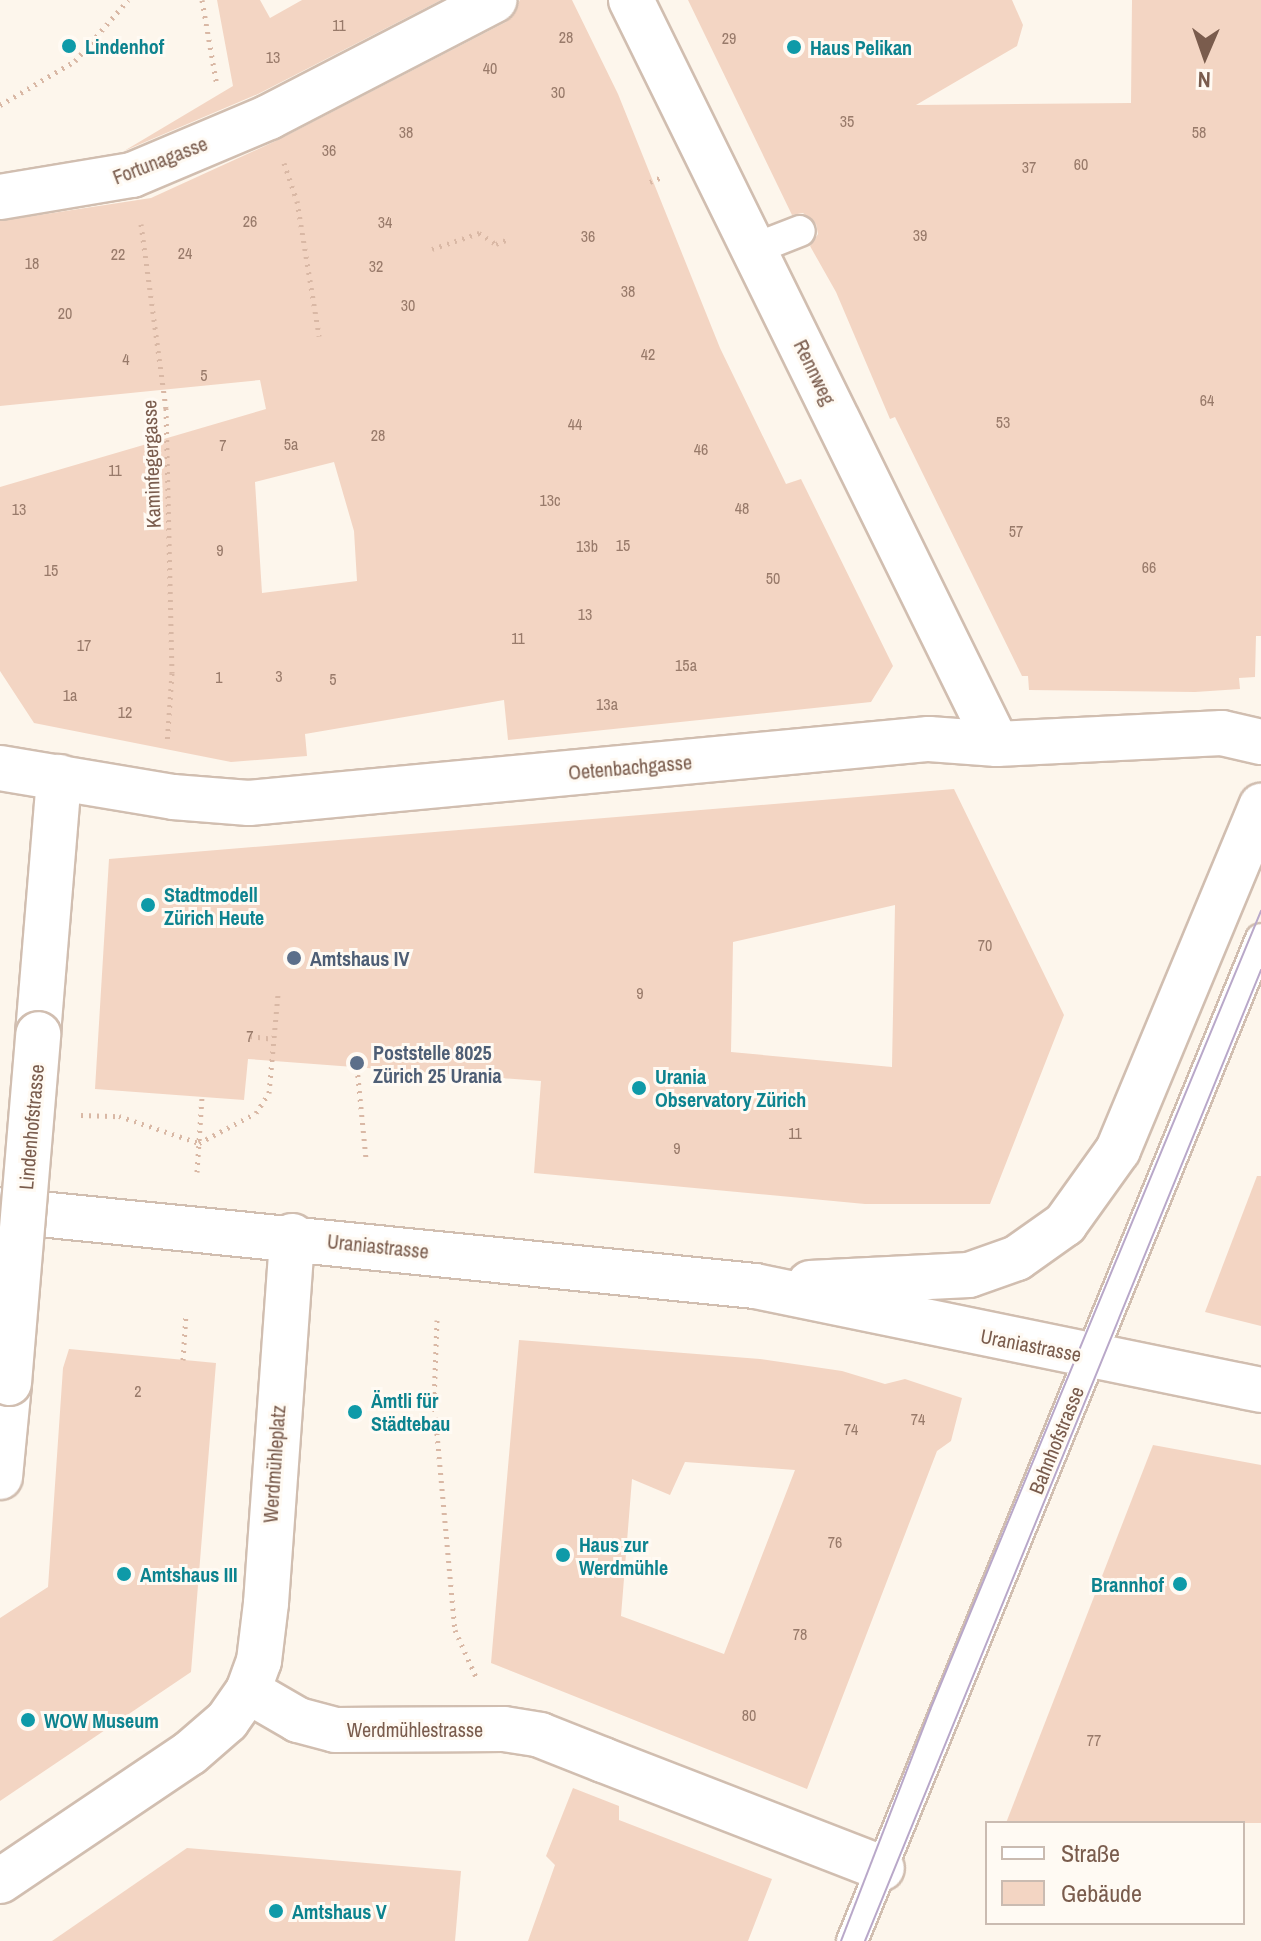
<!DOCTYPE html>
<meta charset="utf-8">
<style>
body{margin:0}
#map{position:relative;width:1261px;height:1941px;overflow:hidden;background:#fdf6ec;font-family:"Archivo Narrow",sans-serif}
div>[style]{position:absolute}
.building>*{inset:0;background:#f3d5c3}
.path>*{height:5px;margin-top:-2.5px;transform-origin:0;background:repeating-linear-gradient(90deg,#d9b8a5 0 2px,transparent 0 8px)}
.roads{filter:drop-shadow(2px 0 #d1beb0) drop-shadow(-2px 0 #d1beb0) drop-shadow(0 2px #d1beb0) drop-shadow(0 -2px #d1beb0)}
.service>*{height:30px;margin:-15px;padding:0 15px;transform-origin:15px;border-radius:15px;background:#fff}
.pedestrian>*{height:44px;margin:-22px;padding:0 22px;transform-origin:22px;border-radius:22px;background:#fff}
.minor>*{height:44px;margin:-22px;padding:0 22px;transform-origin:22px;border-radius:22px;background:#fff}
.tertiary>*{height:44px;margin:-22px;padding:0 22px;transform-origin:22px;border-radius:22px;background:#fff}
.tram>*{height:2px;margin:-1px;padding:0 1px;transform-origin:1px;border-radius:1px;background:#b9a8c9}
.bridges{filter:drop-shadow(2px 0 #d1beb0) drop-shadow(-2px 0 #d1beb0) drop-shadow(0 2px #d1beb0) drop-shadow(0 -2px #d1beb0)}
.minor-bridge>*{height:44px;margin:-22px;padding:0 22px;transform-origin:22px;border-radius:22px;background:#fff}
.dots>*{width:22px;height:22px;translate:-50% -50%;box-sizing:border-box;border:4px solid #fffaf3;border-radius:50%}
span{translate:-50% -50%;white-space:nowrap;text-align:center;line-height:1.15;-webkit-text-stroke:6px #fffaf3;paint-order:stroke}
.number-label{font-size:16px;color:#987a6a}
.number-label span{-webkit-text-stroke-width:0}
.culture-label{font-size:20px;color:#0d838f;font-weight:700}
.left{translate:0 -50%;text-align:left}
.right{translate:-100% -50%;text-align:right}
.street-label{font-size:20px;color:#7a5c4d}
.service-label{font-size:20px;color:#4e5e75;font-weight:700}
.legend{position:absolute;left:985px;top:1821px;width:260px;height:104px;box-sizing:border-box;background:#fffaf3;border:2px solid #cabbb1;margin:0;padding:10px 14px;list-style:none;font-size:24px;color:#7a5c4d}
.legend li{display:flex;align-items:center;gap:16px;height:40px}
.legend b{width:40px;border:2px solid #cabbb1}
.north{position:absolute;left:1165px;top:16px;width:80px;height:80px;-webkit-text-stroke:6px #fffaf3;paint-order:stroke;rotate:182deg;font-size:22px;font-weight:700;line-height:32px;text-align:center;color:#7a5c4d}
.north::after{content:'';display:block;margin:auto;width:28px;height:36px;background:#7a5c4d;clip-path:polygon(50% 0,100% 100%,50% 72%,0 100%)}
</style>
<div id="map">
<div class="building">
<div style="clip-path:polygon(217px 0,260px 0,270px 18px,302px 0,441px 0,258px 94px,124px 151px,233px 86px)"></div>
<div style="clip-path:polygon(evenodd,520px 0,572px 0,618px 94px,720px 348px,786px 484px,801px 479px,893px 666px,871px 702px,508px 740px,504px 700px,305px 734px,307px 756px,231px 762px,34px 723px,0 671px,0 487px,266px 409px,260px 380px,0 406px,0 221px,151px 198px,280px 139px,506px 22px,520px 0,334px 462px,354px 531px,357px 581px,262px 593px,255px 482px,334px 462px)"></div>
<div style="clip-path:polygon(688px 0,1012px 0,1023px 25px,1017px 46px,916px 105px,1131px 103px,1132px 0,1261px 0,1261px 636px,1256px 636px,1255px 677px,1239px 678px,1240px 689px,1195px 692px,1029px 690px,1028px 676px,1022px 676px,895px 417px,890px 419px,836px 292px,810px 246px,818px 234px,816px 224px,803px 213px,792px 215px)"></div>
<div style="clip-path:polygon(evenodd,954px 789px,1064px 1015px,990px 1204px,865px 1204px,534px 1173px,541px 1081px,248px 1059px,244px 1100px,95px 1089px,109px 859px,954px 789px,895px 905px,892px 1067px,731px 1052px,733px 942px,895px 905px)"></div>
<div style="clip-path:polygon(1257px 1176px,1261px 1176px,1261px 1326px,1205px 1312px)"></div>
<div style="clip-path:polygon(evenodd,519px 1340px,760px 1359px,842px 1371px,885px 1384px,905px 1379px,962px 1398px,951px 1441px,937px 1451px,807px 1789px,491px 1663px,519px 1340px,685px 1462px,795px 1470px,724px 1654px,621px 1616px,632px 1479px,670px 1495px,685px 1462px)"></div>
<div style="clip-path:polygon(69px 1349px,216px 1363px,191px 1672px,0 1801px,0 1618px,48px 1587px,63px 1368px)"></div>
<div style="clip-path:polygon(1153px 1445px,1261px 1465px,1261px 1823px,1006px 1823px)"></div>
<div style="clip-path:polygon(573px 1788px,619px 1806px,619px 1820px,772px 1879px,748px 1941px,528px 1941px,555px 1865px,546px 1856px)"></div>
<div style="clip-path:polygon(187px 1848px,461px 1871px,455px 1941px,52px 1941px)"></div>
</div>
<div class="path">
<div style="left:202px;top:0;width:87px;rotate:80.1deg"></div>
<div style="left:0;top:105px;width:87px;rotate:-30.4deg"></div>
<div style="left:75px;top:61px;width:81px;rotate:-49deg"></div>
<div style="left:284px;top:163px;width:40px;rotate:71.1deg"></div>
<div style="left:297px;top:201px;width:137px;rotate:80.7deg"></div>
<div style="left:650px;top:182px;width:15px;rotate:-23deg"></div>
<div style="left:141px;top:224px;width:186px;rotate:82.3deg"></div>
<div style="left:166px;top:408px;width:265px;rotate:88.7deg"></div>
<div style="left:172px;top:673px;width:71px;rotate:94deg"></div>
<div style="left:432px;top:249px;width:50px;rotate:-18.8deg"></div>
<div style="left:479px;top:233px;width:20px;rotate:33deg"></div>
<div style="left:496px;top:244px;width:11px;rotate:-22deg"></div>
<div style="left:250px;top:1036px;width:24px;rotate:7deg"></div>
<div style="left:357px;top:1067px;width:91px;rotate:84.4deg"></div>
<div style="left:81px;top:1115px;width:38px;rotate:2deg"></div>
<div style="left:119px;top:1116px;width:84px;rotate:18.6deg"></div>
<div style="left:199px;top:1143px;width:64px;rotate:-27.8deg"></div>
<div style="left:256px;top:1113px;width:24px;rotate:-57deg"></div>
<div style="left:269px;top:1093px;width:99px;rotate:-84.8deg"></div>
<div style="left:197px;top:1172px;width:76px;rotate:-86.2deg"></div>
<div style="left:437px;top:1320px;width:81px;rotate:92.1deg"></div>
<div style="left:434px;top:1401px;width:230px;rotate:84.8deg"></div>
<div style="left:455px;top:1630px;width:54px;rotate:65.8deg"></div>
<div style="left:183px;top:1360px;width:46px;rotate:-86.3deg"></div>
</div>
<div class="roads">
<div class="service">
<div style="left:754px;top:249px;width:49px;rotate:-21.4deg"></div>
<div style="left:852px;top:1941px;width:1082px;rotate:-67.8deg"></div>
</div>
<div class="pedestrian">
<div style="left:631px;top:0;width:829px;rotate:63.81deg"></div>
<div style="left:0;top:197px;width:134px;rotate:-9.5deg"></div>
<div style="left:132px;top:175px;width:149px;rotate:-22.9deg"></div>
<div style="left:269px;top:117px;width:254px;rotate:-27.4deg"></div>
<div style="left:603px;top:1760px;width:299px;rotate:21.2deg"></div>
</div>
<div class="minor">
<div style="left:0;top:768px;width:175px;rotate:9.5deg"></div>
<div style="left:173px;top:797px;width:76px;rotate:4.5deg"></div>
<div style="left:249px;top:803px;width:683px;rotate:-5.38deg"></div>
<div style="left:929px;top:739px;width:68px;rotate:4.2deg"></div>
<div style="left:997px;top:744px;width:225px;rotate:-2.8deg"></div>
<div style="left:1222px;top:733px;width:40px;rotate:13deg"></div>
<div style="left:38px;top:1034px;width:258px;rotate:-85.3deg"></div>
<div style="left:0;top:1477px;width:94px;rotate:-84.5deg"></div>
<div style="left:248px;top:1691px;width:58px;rotate:30.1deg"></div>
<div style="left:298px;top:1720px;width:38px;rotate:15deg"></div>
<div style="left:335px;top:1730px;width:169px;rotate:-0.3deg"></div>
<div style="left:504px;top:1729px;width:36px;rotate:9deg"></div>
<div style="left:540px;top:1735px;width:68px;rotate:21.6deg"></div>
<div style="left:0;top:1881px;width:229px;rotate:-34deg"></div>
<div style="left:190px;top:1753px;width:49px;rotate:-40.9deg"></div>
<div style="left:227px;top:1721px;width:37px;rotate:-55deg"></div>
<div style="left:248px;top:1691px;width:32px;rotate:-70deg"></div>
<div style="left:259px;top:1661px;width:58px;rotate:-83.1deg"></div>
<div style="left:266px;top:1603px;width:368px;rotate:-85.9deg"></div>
</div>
<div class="tertiary">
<div style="left:0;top:1210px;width:759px;rotate:5.75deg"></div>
<div style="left:755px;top:1286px;width:517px;rotate:11.61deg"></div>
<div style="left:810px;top:1283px;width:159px;rotate:-2.9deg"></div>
<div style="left:969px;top:1275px;width:51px;rotate:-19.5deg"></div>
<div style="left:1017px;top:1258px;width:59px;rotate:-35.3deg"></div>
<div style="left:1065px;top:1224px;width:91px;rotate:-54.4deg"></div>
<div style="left:1118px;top:1150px;width:373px;rotate:-67.4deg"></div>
</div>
</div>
<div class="tram">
<div style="left:841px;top:1941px;width:248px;rotate:-68.9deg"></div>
<div style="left:930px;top:1710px;width:865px;rotate:-67.5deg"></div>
<div style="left:865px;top:1941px;width:1049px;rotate:-67.81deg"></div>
</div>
<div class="bridges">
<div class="minor-bridge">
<div style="left:9px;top:1383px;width:350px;rotate:-85.2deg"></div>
</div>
</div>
<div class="dots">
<div style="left:69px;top:46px;background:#0f9aa8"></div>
<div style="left:794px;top:47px;background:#0f9aa8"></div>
<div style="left:148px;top:905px;background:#0f9aa8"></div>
<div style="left:294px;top:958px;background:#5c6f8a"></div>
<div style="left:357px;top:1063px;background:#5c6f8a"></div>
<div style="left:639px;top:1088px;background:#0f9aa8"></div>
<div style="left:355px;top:1412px;background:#0f9aa8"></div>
<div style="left:563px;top:1555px;background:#0f9aa8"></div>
<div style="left:124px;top:1574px;background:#0f9aa8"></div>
<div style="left:1180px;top:1584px;background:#0f9aa8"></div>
<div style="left:28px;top:1720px;background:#0f9aa8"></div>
<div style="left:276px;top:1911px;background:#0f9aa8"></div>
</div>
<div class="number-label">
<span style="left:339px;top:25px">11</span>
<span style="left:566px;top:37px">28</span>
<span style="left:729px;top:38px">29</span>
<span style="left:273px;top:57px">13</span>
<span style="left:490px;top:68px">40</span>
<span style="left:558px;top:92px">30</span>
<span style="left:847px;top:121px">35</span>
<span style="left:406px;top:132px">38</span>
<span style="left:1199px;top:132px">58</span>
<span style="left:329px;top:150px">36</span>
<span style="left:1081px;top:164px">60</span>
<span style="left:1029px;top:167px">37</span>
<span style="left:250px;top:221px">26</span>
<span style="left:385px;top:222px">34</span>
<span style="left:920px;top:235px">39</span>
<span style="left:588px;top:236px">36</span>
<span style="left:185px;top:253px">24</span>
<span style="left:118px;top:254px">22</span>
<span style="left:32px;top:263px">18</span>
<span style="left:376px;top:266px">32</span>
<span style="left:628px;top:291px">38</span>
<span style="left:408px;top:305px">30</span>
<span style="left:65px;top:313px">20</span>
<span style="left:648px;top:354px">42</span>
<span style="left:126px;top:359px">4</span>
<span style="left:204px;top:375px">5</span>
<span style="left:1207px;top:400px">64</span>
<span style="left:1003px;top:422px">53</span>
<span style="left:575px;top:424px">44</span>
<span style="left:378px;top:435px">28</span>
<span style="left:291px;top:444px">5a</span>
<span style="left:223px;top:445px">7</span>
<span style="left:701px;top:449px">46</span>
<span style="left:115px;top:470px">11</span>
<span style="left:550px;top:500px">13c</span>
<span style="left:742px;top:508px">48</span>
<span style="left:19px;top:509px">13</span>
<span style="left:1016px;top:531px">57</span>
<span style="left:623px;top:545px">15</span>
<span style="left:587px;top:546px">13b</span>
<span style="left:220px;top:550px">9</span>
<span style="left:1149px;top:567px">66</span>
<span style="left:51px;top:570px">15</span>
<span style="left:773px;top:578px">50</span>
<span style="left:585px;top:614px">13</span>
<span style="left:518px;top:638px">11</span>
<span style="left:84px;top:645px">17</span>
<span style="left:686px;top:665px">15a</span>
<span style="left:279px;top:676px">3</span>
<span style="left:219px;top:677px">1</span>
<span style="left:333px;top:679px">5</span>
<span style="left:70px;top:695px">1a</span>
<span style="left:607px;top:704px">13a</span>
<span style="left:125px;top:712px">12</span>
<span style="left:985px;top:945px">70</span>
<span style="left:640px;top:993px">9</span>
<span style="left:250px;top:1036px">7</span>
<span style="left:795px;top:1133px">11</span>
<span style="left:677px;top:1148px">9</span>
<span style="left:138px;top:1391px">2</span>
<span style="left:918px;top:1419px">74</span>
<span style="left:851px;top:1429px">74</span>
<span style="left:835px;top:1542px">76</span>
<span style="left:800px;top:1634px">78</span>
<span style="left:749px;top:1715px">80</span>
<span style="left:1094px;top:1740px">77</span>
</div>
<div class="culture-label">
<span class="left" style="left:85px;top:46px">Lindenhof</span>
<span class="left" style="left:810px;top:47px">Haus Pelikan</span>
<span class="left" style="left:164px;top:906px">Stadtmodell<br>Zürich Heute</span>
<span class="left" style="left:655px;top:1088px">Urania<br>Observatory Zürich</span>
<span class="left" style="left:371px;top:1412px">Ämtli für<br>Städtebau</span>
<span class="left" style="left:579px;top:1556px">Haus zur<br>Werdmühle</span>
<span class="left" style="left:140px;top:1574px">Amtshaus III</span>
<span class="right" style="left:1164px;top:1584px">Brannhof</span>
<span class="left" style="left:44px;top:1720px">WOW Museum</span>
<span class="left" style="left:292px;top:1911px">Amtshaus V</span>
</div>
<div class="street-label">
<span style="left:160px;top:160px;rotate:-21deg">Fortunagasse</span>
<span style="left:815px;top:372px;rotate:64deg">Rennweg</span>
<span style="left:151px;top:464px;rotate:-92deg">Kaminfegergasse</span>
<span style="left:630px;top:767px;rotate:-5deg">Oetenbachgasse</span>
<span style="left:31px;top:1127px;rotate:-85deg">Lindenhofstrasse</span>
<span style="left:378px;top:1246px;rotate:6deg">Uraniastrasse</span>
<span style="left:1031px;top:1345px;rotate:11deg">Uraniastrasse</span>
<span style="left:1056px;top:1440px;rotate:-68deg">Bahnhofstrasse</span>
<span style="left:274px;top:1464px;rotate:-86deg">Werdmühleplatz</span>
<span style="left:415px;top:1729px">Werdmühlestrasse</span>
</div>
<div class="service-label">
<span class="left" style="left:310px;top:958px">Amtshaus IV</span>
<span class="left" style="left:373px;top:1064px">Poststelle 8025<br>Zürich 25 Urania</span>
</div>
<ul class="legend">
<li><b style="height:10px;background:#fff"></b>Straße</li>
<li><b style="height:22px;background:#f3d5c3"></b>Gebäude</li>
</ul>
<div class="north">N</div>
</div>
